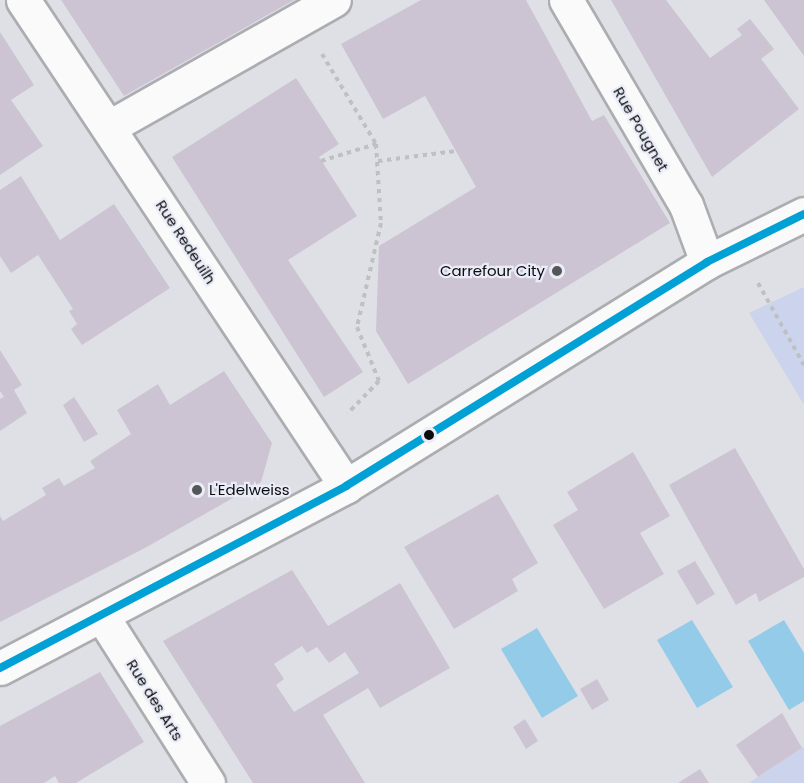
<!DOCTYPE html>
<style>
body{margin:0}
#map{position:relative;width:804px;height:783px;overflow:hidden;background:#dfe0e6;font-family:Poppins,sans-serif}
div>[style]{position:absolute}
.green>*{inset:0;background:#ccd3ec}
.water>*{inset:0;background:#94cbe8}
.building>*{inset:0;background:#ccc4d2}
.path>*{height:4px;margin-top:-2px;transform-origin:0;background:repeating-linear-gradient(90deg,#bfc0c2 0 4.5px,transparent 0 9px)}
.roads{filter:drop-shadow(2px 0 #acadb1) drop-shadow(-2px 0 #acadb1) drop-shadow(0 2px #acadb1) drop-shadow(0 -2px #acadb1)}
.minor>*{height:33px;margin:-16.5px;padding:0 16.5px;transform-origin:16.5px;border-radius:16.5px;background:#fafafb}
.major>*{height:33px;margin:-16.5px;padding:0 16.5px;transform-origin:16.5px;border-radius:16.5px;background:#fafafb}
.bus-1>*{height:8px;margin:-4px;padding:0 4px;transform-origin:4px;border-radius:4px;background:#01a0d5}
.dots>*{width:16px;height:16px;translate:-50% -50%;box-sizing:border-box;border:3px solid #eaedf7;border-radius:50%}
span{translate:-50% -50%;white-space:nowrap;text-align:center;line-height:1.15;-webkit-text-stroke:4.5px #eaedf7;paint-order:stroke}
.street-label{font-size:15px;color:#0b0c0f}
.poi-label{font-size:15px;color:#0b0c0f}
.right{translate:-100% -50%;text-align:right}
.left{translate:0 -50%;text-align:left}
</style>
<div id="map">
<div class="green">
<div style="clip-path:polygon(804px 287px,804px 405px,749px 313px)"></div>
<div style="clip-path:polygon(804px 747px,804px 783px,749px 783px,802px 748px)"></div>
</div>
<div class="water">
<div style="clip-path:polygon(692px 620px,733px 687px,697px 708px,657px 640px)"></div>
<div style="clip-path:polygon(784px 620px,804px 653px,804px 701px,789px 710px,748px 641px)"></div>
<div style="clip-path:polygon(537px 628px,578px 696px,542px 718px,501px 649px)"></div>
</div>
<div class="building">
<div style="clip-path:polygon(61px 0,294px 0,124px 96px)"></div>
<div style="clip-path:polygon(421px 0,526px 0,592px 121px,604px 115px,670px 223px,408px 384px,376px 331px,379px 246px,476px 187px,425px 96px,383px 119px,341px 44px)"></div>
<div style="clip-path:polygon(611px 0,666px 0,710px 58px,742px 35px,737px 29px,750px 19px,774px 49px,761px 59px,799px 109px,712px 177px)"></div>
<div style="clip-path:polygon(764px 0,804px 0,804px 56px)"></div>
<div style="clip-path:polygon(0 32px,34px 85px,11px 100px,43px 146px,0 175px)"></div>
<div style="clip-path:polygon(296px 78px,339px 144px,319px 157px,357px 216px,288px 260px,363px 372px,324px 397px,172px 157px)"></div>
<div style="clip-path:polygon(21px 176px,60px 240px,114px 204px,170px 288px,82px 345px,71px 329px,77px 324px,69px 311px,73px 309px,38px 255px,11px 273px,0 256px,0 190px)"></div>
<div style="clip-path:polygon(0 350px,22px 385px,14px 390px,27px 413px,0 431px,0 399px,4px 397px,0 391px)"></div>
<div style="clip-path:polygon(224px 371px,272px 443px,261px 482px,145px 548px,0 622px,0 516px,3px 521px,46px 495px,42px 488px,59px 478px,64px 486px,95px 468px,90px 461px,131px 434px,117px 410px,158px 384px,170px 405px)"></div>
<div style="clip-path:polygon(74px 397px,98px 434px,84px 442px,63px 405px)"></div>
<div style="clip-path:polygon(735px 448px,804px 569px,804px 577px,759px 602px,756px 593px,736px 605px,669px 485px)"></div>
<div style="clip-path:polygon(633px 452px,670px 516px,640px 533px,664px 574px,604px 609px,553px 525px,578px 510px,567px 492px)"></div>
<div style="clip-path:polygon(498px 494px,538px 563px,512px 579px,518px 591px,454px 629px,404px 547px)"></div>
<div style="clip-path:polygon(695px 561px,715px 594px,697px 605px,677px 571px)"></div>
<div style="clip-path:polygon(evenodd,292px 570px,328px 626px,400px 583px,450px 668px,380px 708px,368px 688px,323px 715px,365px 783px,253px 783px,163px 641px,292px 570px,302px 646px,307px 653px,317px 647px,329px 663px,345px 652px,359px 673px,294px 712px,276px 685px,284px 679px,274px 664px,302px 646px)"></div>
<div style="clip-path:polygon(100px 672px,144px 742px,76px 783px,59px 783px,55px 776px,44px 783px,0 783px,0 726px)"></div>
<div style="clip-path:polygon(597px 679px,609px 700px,592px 710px,580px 689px)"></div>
<div style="clip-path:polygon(782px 713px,802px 748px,758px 777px,736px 745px)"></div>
<div style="clip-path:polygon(525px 719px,538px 741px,526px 749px,513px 727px)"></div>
<div style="clip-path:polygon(700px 769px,709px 783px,678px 783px)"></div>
</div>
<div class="path">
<div style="left:322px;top:54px;width:105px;rotate:59deg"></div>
<div style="left:376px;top:144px;width:79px;rotate:86.4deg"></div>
<div style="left:381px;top:223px;width:107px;rotate:103deg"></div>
<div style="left:357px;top:327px;width:58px;rotate:67.8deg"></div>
<div style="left:379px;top:381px;width:45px;rotate:134.1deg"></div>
<div style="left:321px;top:161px;width:58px;rotate:-17.2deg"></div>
<div style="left:378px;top:161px;width:79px;rotate:-7.3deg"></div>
<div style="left:758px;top:283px;width:94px;rotate:60.7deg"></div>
</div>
<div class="roads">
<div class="minor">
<div style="left:23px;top:0;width:584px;rotate:56.39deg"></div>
<div style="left:566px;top:0;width:238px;rotate:59.7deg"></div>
<div style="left:686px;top:205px;width:61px;rotate:69.8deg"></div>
<div style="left:111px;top:126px;width:256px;rotate:-29.5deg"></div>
<div style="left:102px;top:616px;width:198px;rotate:57.6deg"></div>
</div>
<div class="major">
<div style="left:0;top:668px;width:391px;rotate:-27.7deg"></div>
<div style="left:346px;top:486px;width:425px;rotate:-31.8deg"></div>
<div style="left:707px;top:262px;width:108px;rotate:-26.3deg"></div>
</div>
</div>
<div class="bus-1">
<div style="left:0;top:668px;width:391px;rotate:-27.7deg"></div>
<div style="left:346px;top:486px;width:425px;rotate:-31.8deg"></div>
<div style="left:707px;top:262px;width:108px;rotate:-26.3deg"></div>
</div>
<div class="dots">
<div style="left:557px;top:271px;background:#55565a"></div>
<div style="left:429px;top:435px;background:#0b0c0f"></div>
<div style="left:197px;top:490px;background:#55565a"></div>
</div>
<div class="street-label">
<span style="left:641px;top:129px;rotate:60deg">Rue Pougnet</span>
<span style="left:186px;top:242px;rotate:57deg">Rue Redeuilh</span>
<span style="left:155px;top:700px;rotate:58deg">Rue des Arts</span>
</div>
<div class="poi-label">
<span class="right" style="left:545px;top:271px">Carrefour City</span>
<span class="left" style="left:209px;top:490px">L'Edelweiss</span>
</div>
</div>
